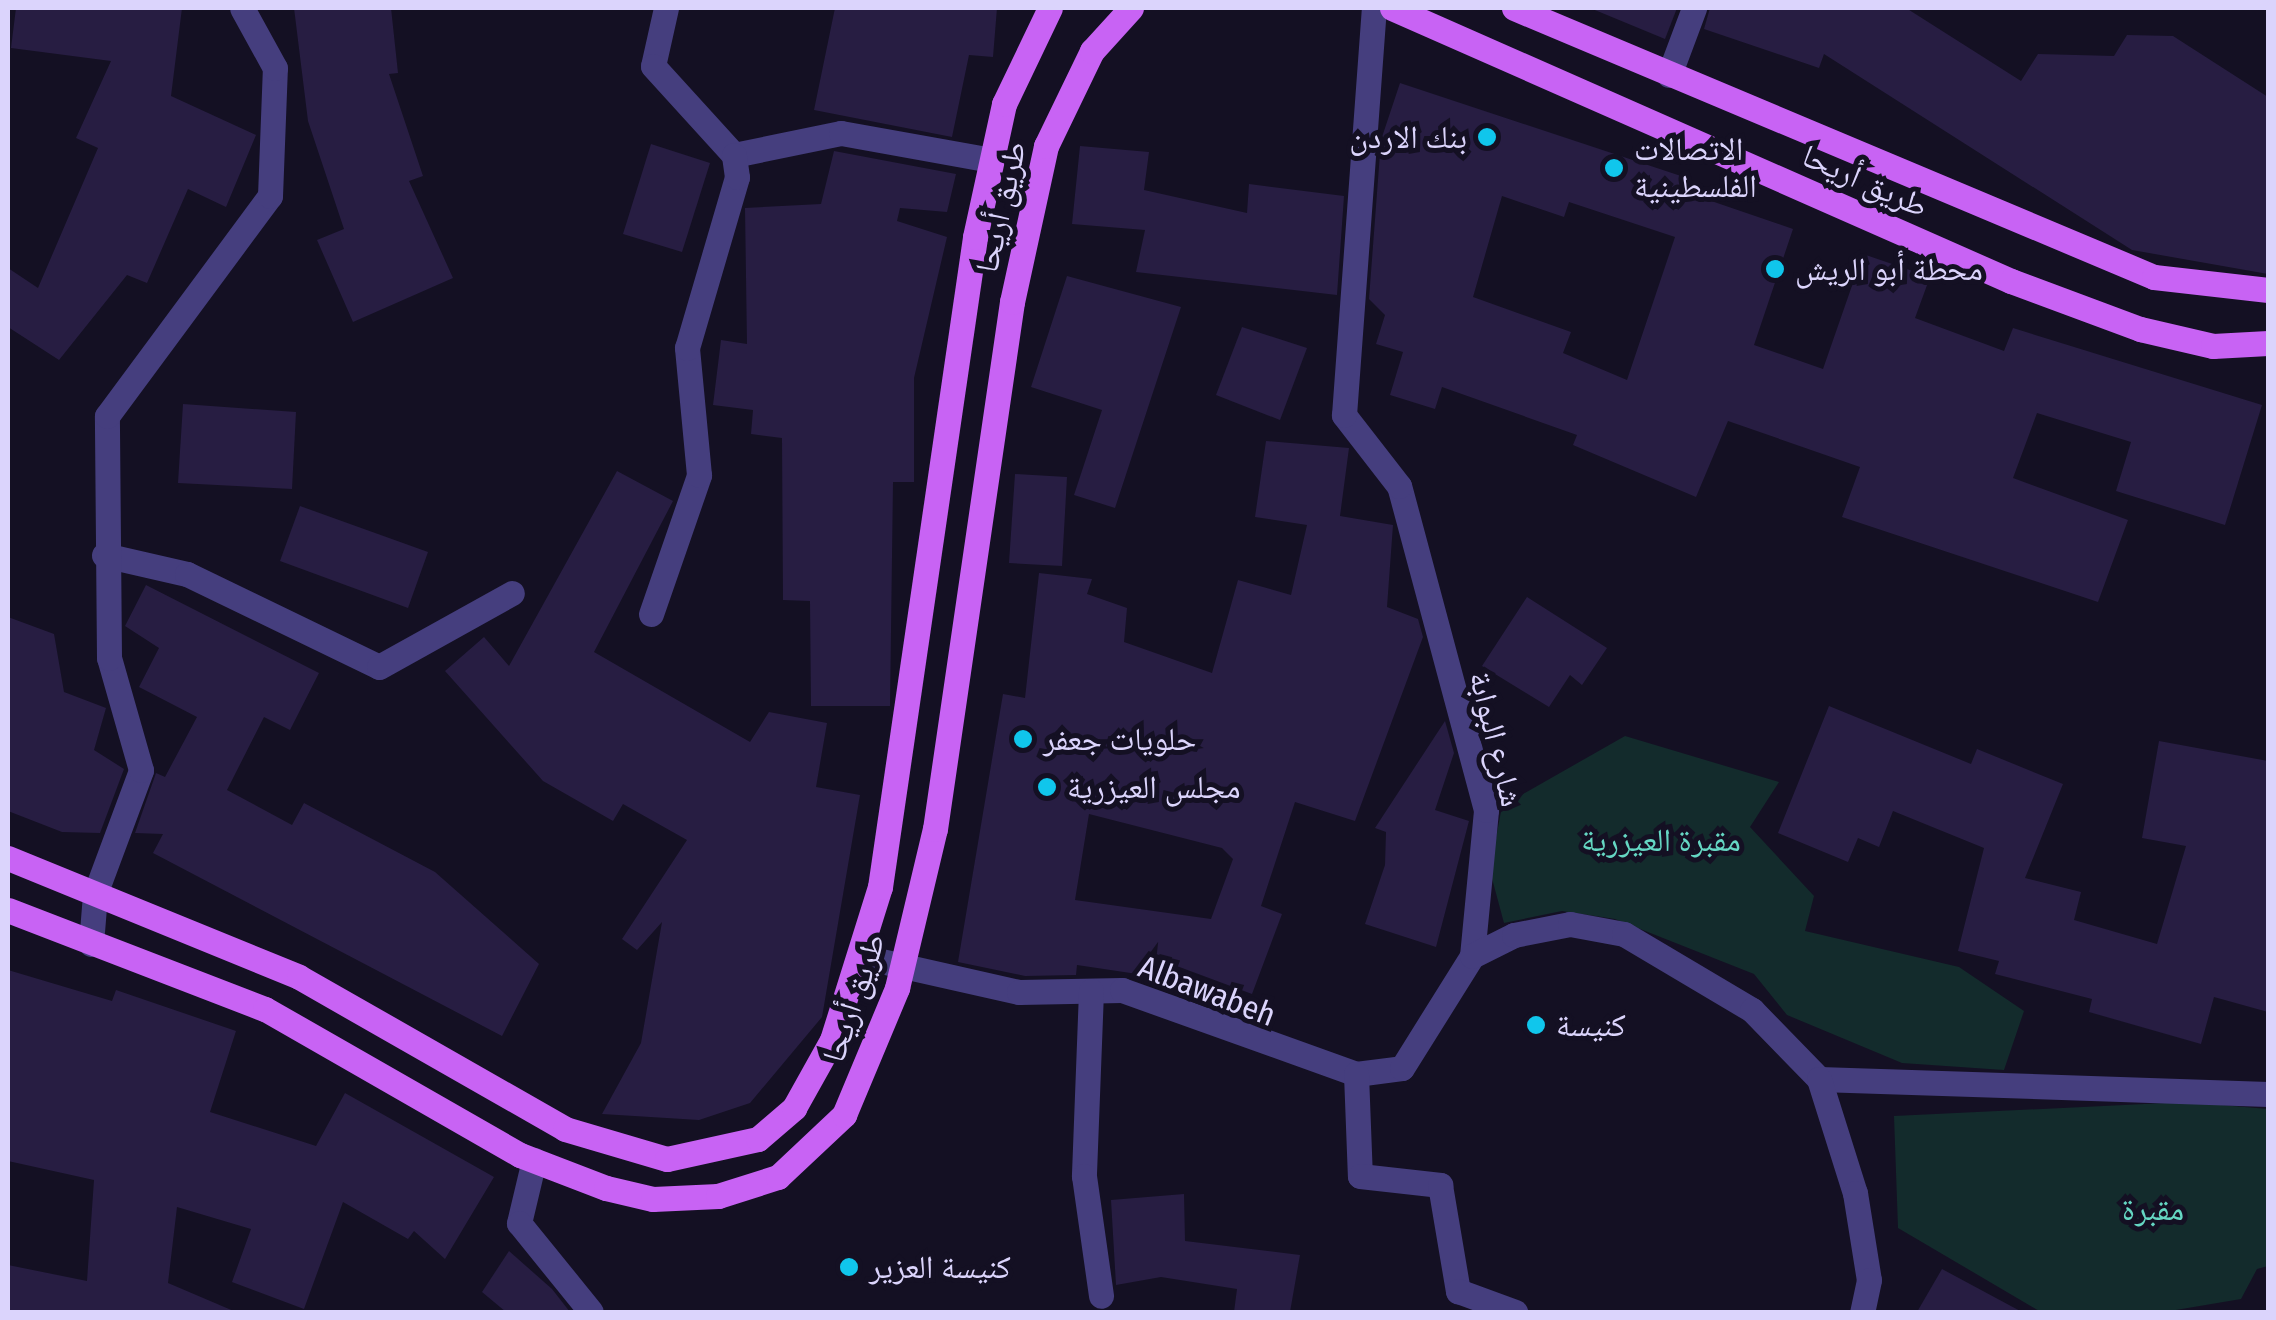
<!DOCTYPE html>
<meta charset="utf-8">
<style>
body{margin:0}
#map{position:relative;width:2276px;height:1320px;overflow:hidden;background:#141023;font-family:"Fira Sans Condensed","Noto Naskh Arabic",sans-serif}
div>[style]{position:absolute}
.green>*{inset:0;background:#132b2c}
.building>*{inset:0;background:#271d42}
.minor>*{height:25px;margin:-12.5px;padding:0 12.5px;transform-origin:12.5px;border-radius:12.5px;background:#453e7e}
.major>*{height:25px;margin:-12.5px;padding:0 12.5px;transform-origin:12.5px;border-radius:12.5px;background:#c863f4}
.dots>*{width:28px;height:28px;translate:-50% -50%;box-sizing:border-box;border:5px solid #141023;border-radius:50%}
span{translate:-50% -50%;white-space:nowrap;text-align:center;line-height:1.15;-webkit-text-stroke:10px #141023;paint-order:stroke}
.poi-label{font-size:32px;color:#dbd4fc}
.right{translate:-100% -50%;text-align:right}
.left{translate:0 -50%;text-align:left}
.street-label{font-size:32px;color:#dbd4fc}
.park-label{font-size:32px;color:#65d7c3}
.frame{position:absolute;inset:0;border:10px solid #dbd4fc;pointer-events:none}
</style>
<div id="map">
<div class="green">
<div style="clip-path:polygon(1625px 736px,1779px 782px,1750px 827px,1814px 896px,1805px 931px,1959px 967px,2024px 1011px,2004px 1070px,1902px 1063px,1787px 1015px,1754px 974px,1615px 919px,1562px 911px,1504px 923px,1490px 871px,1502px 806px)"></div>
<div style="clip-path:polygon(2186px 1102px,2268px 1109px,2268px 1266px,2257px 1269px,2241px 1299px,2164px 1312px,2041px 1312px,1898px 1228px,1894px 1116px)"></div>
</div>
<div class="building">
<div style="clip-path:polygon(16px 8px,182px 8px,171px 96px,256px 135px,226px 207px,188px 189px,147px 283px,127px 275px,59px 360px,8px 327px,8px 268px,38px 288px,98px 148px,76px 138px,111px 61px,11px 48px)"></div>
<div style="clip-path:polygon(294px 8px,391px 8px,398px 73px,389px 74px,423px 176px,409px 181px,453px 278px,353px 322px,317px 240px,344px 229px,308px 121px)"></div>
<div style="clip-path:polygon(835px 8px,997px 8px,993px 57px,969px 55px,952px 137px,814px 110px)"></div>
<div style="clip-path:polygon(1590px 8px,1677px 8px,1665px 39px)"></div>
<div style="clip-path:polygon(1710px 8px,1906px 8px,2021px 81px,2038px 54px,2114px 56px,2127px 35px,2173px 36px,2268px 97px,2268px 274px,2132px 250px,1824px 54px,1819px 68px,1704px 29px)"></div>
<div style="clip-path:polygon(evenodd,1400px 83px,1690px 179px,1685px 192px,1793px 229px,1754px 345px,1823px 369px,1863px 254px,1930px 277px,1915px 318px,2004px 351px,2013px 328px,2262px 405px,2225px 525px,2116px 491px,2131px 442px,2037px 413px,2013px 478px,2128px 520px,2098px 602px,1842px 517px,1860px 467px,1728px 421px,1696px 497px,1573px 445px,1577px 435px,1442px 387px,1435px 409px,1390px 395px,1403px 352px,1376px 344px,1385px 315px,1369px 299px,1381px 140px,1400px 83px,1502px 196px,1564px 217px,1569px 202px,1675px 237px,1627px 380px,1563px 353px,1571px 332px,1473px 297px,1502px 196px)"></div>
<div style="clip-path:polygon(651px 144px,710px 163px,682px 252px,623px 234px)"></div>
<div style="clip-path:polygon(1080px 146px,1149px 152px,1144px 190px,1247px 213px,1249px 184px,1344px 196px,1337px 295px,1136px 272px,1145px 230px,1072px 224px)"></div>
<div style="clip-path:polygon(834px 151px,956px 174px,947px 212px,900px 208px,897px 221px,947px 237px,914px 378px,914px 482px,893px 482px,890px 706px,811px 706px,810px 601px,783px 600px,782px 438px,751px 434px,753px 410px,713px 405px,721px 340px,747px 344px,745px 208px,821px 204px)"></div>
<div style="clip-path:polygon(1067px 276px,1181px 307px,1115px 508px,1074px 495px,1102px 410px,1031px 387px)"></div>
<div style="clip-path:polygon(1242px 327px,1307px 348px,1280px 420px,1216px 395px)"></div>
<div style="clip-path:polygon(183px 404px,296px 412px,292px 489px,178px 483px)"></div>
<div style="clip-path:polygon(evenodd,1266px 441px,1349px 448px,1340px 516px,1393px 525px,1387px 607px,1418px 619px,1423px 637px,1355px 821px,1295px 802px,1261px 906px,1282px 914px,1252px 994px,1166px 962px,1164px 978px,1077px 965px,1076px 975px,1025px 976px,958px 962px,1003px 694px,1025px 698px,1039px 573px,1092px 579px,1087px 594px,1127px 608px,1124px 642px,1212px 673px,1238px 580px,1291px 595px,1307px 525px,1255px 517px,1266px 441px,1089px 814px,1222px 848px,1233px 859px,1211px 919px,1075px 900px,1089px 814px)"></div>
<div style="clip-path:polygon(617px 471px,673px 501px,594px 652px,750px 742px,769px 712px,827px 723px,816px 787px,860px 795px,822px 1017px,750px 1103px,699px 1120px,602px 1114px,641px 1043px,662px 922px,637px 950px,622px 939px,687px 840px,623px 804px,613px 821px,543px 781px,445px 671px,484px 637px,509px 666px)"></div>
<div style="clip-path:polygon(1015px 474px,1067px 477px,1062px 566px,1009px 563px)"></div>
<div style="clip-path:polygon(300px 506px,428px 552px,408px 608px,280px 561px)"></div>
<div style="clip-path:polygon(146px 585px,319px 673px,290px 730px,264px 717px,227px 790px,292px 825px,304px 803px,435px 872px,539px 964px,502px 1036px,153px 853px,163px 834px,135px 833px,156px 773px,165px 777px,197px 717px,139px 687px,159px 648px,125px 626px)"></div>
<div style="clip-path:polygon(1527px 597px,1607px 648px,1582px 685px,1570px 675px,1549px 707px,1482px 666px)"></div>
<div style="clip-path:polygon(8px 617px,54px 634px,64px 692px,106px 708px,94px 750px,124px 769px,100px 833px,62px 832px,8px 811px)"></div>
<div style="clip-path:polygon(1829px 706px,1971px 764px,1977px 749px,2063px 784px,2025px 878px,2081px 892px,2074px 920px,2157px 944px,2186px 846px,2142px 838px,2159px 741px,2268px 761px,2268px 1012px,2214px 997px,2201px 1044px,2089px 1012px,2092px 999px,1995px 974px,1999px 961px,1958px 951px,1984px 848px,1893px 811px,1879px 847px,1858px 838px,1848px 862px,1778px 833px)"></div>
<div style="clip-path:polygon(1445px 721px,1454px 753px,1435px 810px,1469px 821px,1436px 947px,1365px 924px,1385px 865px,1386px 832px,1375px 828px)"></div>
<div style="clip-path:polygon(8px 970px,112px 1001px,116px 990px,236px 1031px,210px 1112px,316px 1146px,345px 1093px,494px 1177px,445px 1259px,414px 1231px,408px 1239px,343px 1202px,304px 1309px,232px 1282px,251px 1229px,177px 1207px,168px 1283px,236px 1312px,8px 1312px,8px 1265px,87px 1281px,94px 1180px,8px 1161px)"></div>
<div style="clip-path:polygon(1184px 1194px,1185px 1241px,1300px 1255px,1290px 1312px,1234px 1312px,1237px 1289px,1161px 1277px,1116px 1285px,1111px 1200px)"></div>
<div style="clip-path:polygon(509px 1251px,552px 1289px,570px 1312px,506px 1312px,482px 1292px)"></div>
<div style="clip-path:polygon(1942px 1269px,2022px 1312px,1917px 1312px)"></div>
</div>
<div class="minor">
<div style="left:666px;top:8px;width:59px;rotate:102.6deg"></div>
<div style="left:653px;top:66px;width:120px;rotate:47.7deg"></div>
<div style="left:734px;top:155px;width:109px;rotate:-11.6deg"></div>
<div style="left:841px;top:133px;width:152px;rotate:10.2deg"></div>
<div style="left:1669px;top:75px;width:72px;rotate:-69.5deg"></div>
<div style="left:104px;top:555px;width:85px;rotate:12.9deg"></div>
<div style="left:187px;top:574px;width:213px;rotate:25.8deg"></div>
<div style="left:379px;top:667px;width:152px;rotate:-29.1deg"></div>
<div style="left:651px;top:614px;width:147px;rotate:-70.9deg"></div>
<div style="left:699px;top:475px;width:128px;rotate:-95.4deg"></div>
<div style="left:687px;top:348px;width:178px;rotate:-73.7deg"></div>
<div style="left:737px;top:177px;width:22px;rotate:-98deg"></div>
<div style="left:91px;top:944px;width:50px;rotate:-85.4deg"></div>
<div style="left:95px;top:894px;width:132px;rotate:-69.6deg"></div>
<div style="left:141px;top:770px;width:116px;rotate:-105.9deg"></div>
<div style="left:109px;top:658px;width:242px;rotate:-90.5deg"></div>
<div style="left:107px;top:416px;width:274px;rotate:-53.5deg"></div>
<div style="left:270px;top:196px;width:128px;rotate:-87.8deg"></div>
<div style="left:275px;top:68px;width:68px;rotate:-118.8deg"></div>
<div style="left:859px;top:956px;width:164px;rotate:12.7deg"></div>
<div style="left:1019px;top:992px;width:103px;rotate:-1.1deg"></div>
<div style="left:1122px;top:990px;width:249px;rotate:19.7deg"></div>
<div style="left:1356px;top:1074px;width:46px;rotate:-7.4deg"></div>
<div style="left:1402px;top:1068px;width:132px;rotate:-58deg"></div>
<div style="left:1472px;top:956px;width:147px;rotate:-84.5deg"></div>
<div style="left:1486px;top:810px;width:335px;rotate:-105deg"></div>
<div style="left:1399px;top:486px;width:90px;rotate:-127.8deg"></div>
<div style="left:1344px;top:415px;width:408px;rotate:-85.8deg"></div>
<div style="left:1472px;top:956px;width:47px;rotate:-26.6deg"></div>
<div style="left:1514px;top:935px;width:57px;rotate:-11.1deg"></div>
<div style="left:1570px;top:924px;width:55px;rotate:10.5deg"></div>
<div style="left:1624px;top:934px;width:149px;rotate:30.7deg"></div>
<div style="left:1752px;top:1010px;width:96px;rotate:45.8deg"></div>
<div style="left:1819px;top:1079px;width:449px;rotate:1.9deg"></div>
<div style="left:1091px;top:991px;width:185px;rotate:92.2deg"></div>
<div style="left:1084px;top:1176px;width:121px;rotate:81.9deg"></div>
<div style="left:1356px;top:1074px;width:102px;rotate:87.8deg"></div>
<div style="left:1360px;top:1176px;width:81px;rotate:6.4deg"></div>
<div style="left:1440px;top:1185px;width:108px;rotate:80.4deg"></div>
<div style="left:1458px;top:1291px;width:61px;rotate:20.2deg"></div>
<div style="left:1819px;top:1079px;width:120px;rotate:72.5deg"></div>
<div style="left:1855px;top:1193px;width:88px;rotate:80.9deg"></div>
<div style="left:1869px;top:1280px;width:33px;rotate:102deg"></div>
<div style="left:534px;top:1160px;width:65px;rotate:103.4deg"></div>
<div style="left:519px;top:1223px;width:114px;rotate:51deg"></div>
</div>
<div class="major">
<div style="left:1392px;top:8px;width:677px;rotate:23.8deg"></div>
<div style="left:2011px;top:281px;width:138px;rotate:20.4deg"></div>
<div style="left:2140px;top:329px;width:75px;rotate:13.1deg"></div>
<div style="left:2213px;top:346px;width:55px;rotate:-3.1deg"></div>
<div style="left:1514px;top:8px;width:694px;rotate:22.8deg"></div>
<div style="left:2154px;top:277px;width:115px;rotate:6.5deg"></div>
<div style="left:8px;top:858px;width:314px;rotate:22.2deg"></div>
<div style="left:299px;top:977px;width:306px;rotate:29.7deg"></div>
<div style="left:565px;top:1129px;width:106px;rotate:16.4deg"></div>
<div style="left:667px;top:1159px;width:93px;rotate:-12.4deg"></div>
<div style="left:758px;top:1139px;width:48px;rotate:-40.7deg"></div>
<div style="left:794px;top:1108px;width:78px;rotate:-60.8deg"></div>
<div style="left:832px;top:1040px;width:160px;rotate:-72.6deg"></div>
<div style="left:880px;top:887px;width:657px;rotate:-81.68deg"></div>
<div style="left:975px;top:237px;width:136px;rotate:-77.7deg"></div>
<div style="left:1004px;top:104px;width:106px;rotate:-64.4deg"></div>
<div style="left:8px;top:910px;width:275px;rotate:21.1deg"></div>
<div style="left:265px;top:1009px;width:294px;rotate:29.8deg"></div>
<div style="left:520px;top:1155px;width:92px;rotate:21deg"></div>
<div style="left:606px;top:1188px;width:48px;rotate:13.2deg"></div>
<div style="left:653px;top:1199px;width:65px;rotate:-2.6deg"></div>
<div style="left:718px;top:1196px;width:63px;rotate:-17.6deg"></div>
<div style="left:778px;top:1177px;width:91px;rotate:-43.2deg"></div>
<div style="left:844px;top:1115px;width:138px;rotate:-67.3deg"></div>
<div style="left:897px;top:988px;width:163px;rotate:-76.6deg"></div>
<div style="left:935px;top:829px;width:533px;rotate:-81.69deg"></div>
<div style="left:1012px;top:302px;width:160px;rotate:-77.7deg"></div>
<div style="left:1046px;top:146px;width:106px;rotate:-64.2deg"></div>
<div style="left:1092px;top:51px;width:58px;rotate:-47.8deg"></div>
</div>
<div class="dots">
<div style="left:1487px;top:137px;background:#10c6ec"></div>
<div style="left:1614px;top:168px;background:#10c6ec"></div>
<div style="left:1775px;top:269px;background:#10c6ec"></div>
<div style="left:1023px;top:739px;background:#10c6ec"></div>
<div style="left:1047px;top:787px;background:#10c6ec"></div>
<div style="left:1536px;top:1025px;background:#10c6ec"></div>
<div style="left:849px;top:1267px;background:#10c6ec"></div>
</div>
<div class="poi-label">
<span class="right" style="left:1467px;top:137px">بنك الاردن</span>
<span class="left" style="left:1634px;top:168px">الاتصالات<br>الفلسطينية</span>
<span class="left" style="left:1795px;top:269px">محطة أبو الريش</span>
<span class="left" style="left:1043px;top:739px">حلويات جعفر</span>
<span class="left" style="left:1067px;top:787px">مجلس العيزرية</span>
<span class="left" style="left:1556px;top:1025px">كنيسة</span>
<span class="left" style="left:869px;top:1267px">كنيسة العزير</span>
</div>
<div class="street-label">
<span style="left:1865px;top:181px;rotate:24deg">طريق أريحا</span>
<span style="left:1001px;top:207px;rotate:-77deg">طريق أريحا</span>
<span style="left:1496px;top:739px;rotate:76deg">شارع البوابة</span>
<span style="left:1207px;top:991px;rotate:21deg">Albawabeh</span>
<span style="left:854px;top:998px;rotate:-71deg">طريق أريحا</span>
</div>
<div class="park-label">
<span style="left:1661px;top:840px">مقبرة العيزرية</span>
<span style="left:2153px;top:1209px">مقبرة</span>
</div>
<div class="frame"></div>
</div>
